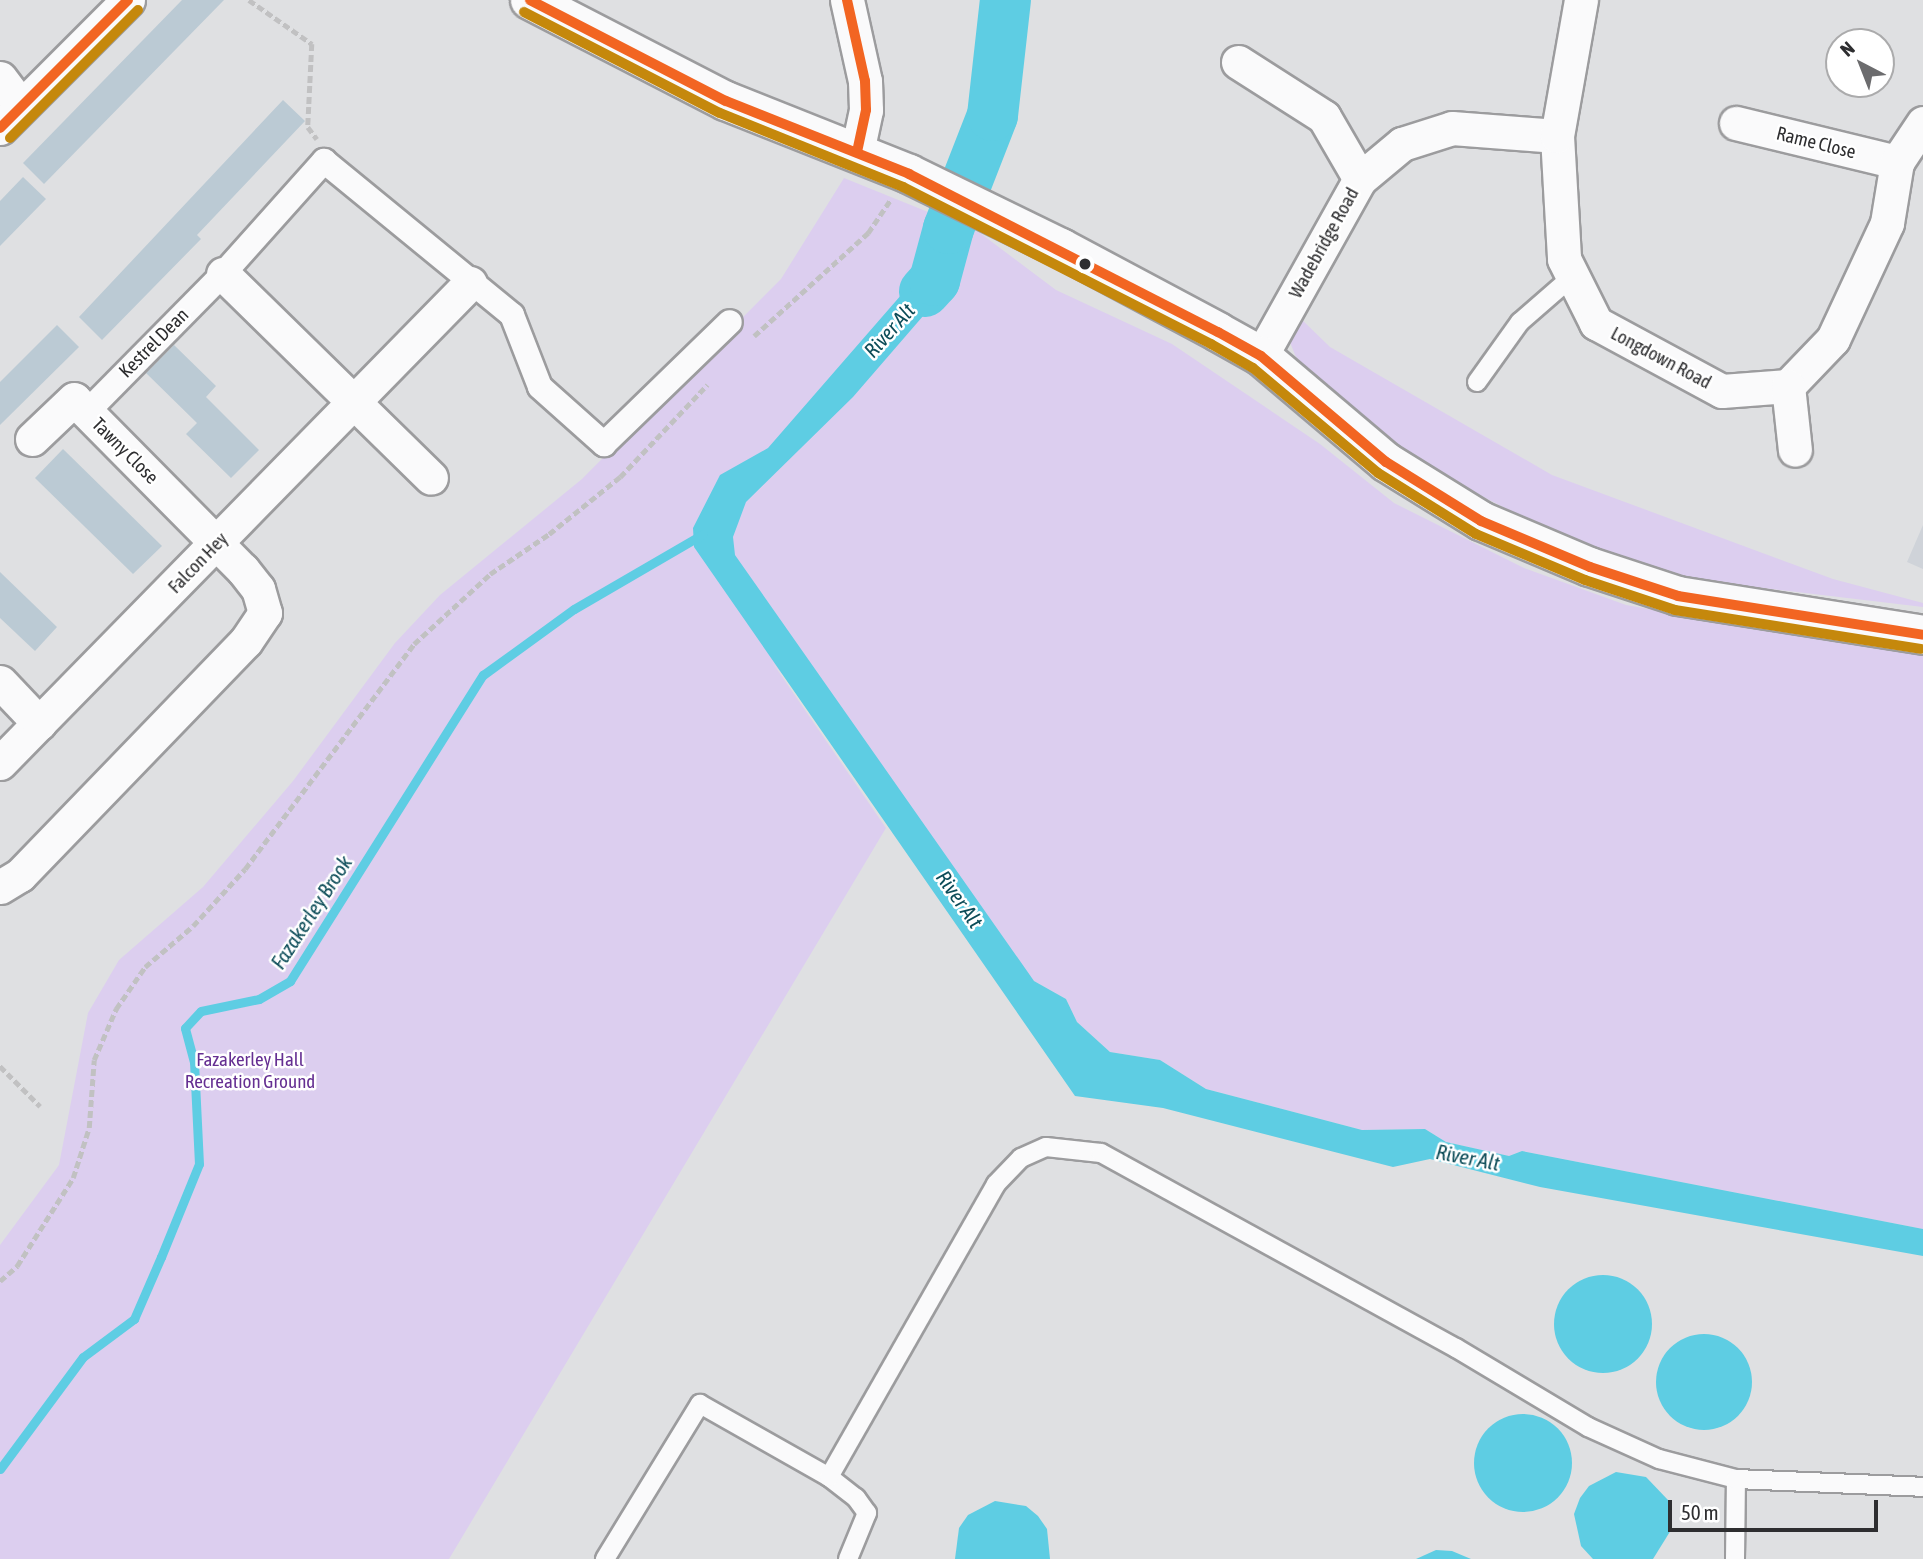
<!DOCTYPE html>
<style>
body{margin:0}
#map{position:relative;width:1923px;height:1559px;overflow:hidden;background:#dfe0e2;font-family:"Asap Condensed",sans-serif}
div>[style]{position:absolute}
.built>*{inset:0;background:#cfd3d9}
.green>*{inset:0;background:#dcceef}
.water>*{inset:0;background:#5ecde3}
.round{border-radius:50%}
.stream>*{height:9px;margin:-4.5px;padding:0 4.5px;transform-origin:4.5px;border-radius:4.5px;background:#5ecde3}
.river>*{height:51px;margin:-25.5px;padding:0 25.5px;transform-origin:25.5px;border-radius:25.5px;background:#5ecde3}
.building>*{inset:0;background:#bbcad4}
.path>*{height:4.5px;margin-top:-2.25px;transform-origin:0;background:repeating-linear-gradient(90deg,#c1c1c2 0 7px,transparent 0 10.5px)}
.roads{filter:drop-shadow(2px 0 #9c9c9e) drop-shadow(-2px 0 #9c9c9e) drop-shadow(0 2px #9c9c9e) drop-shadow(0 -2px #9c9c9e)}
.service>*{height:18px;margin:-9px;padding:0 9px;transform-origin:9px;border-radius:9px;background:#fafafb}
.pedestrian>*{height:24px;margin:-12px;padding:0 12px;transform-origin:12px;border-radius:12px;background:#fafafb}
.minor>*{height:33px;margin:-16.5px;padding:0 16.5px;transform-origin:16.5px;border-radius:16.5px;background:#fafafb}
.tertiary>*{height:38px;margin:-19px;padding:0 19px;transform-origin:19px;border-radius:19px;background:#fafafb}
.bus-1>*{height:10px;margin:-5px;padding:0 5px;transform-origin:5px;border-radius:5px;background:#f26522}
.bus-2>*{height:10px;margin:-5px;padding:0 5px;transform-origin:5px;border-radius:5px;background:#c5880c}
.dots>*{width:19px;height:19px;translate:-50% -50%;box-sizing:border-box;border:4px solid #fff;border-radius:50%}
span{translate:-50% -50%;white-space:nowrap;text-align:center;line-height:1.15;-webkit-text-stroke:5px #fff;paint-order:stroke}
.street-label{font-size:19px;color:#2e2e30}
.park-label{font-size:19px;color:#652f92}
.water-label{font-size:21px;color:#0c4c58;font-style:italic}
.north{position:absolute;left:1825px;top:28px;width:70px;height:70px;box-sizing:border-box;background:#fff;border:2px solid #ababac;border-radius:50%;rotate:318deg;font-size:19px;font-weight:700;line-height:28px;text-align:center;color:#2e2e30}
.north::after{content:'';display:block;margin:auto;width:24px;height:32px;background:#6c6c6e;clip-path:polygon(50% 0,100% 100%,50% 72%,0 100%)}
.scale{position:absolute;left:1668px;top:1500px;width:210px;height:32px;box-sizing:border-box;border:4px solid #2e2e30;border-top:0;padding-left:9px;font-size:21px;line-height:24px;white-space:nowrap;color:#2e2e30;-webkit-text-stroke:5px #fff;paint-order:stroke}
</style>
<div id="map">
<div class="built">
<div style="clip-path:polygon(1923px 525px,1923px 569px,1907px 562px)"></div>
</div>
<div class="green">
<div style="clip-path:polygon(844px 178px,980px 233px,1056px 290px,1172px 344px,1320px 444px,1394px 503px,1524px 568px,1626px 605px,1923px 656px,1923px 1229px,1522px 1151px,1509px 1156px,1446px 1142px,1425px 1129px,1362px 1130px,1206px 1089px,1160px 1060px,1110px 1052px,1077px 1022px,1066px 999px,1034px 981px,772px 662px,886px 828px,449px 1559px,0 1559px,0 1245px,59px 1165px,88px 1013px,119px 960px,203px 887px,293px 781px,395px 643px,440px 595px,582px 479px,781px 279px)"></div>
<div style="clip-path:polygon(1295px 313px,1330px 347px,1552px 475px,1833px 579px,1923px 603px,1923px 607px,1645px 574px,1544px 528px,1431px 470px,1317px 384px,1295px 355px,1288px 337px)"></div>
</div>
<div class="water">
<div style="clip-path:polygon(938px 224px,963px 234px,949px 286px,853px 397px,746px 502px,733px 537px,735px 555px,1034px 981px,1066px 999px,1077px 1022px,1110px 1052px,1160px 1060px,1206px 1089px,1362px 1130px,1425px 1129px,1446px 1142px,1509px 1156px,1522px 1151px,1923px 1229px,1923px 1256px,1540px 1187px,1430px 1159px,1393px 1167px,1163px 1108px,1075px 1096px,694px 547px,693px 528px,720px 475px,768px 448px,922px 271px)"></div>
<div class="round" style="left:1554px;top:1275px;width:98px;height:98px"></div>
<div class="round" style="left:1656px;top:1334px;width:96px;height:96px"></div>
<div class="round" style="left:1474px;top:1414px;width:98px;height:98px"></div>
<div style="clip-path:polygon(1616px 1472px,1646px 1477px,1668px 1500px,1671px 1530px,1653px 1559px,1593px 1559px,1581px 1546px,1574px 1514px,1580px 1498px,1589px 1486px)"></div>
<div style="clip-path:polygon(995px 1501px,1026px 1506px,1038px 1516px,1047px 1529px,1050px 1559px,955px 1559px,959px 1528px,968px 1515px)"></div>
<div style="clip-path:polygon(1436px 1550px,1452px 1551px,1471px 1559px,1416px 1559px)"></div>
</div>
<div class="stream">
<div style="left:0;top:1469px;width:139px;rotate:-53.5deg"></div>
<div style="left:83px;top:1357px;width:64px;rotate:-36.7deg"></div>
<div style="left:134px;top:1319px;width:68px;rotate:-66.5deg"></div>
<div style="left:161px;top:1257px;width:100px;rotate:-67.8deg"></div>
<div style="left:199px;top:1164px;width:102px;rotate:-92.8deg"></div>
<div style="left:194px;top:1062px;width:35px;rotate:-105deg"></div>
<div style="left:185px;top:1028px;width:23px;rotate:-47deg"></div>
<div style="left:201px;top:1011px;width:59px;rotate:-11.7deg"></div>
<div style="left:259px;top:999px;width:36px;rotate:-30deg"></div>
<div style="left:290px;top:981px;width:362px;rotate:-57.8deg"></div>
<div style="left:483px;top:675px;width:112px;rotate:-36deg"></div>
<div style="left:574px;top:609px;width:149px;rotate:-30.2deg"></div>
</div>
<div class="river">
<div style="left:924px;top:291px;width:15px;rotate:-48deg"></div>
<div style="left:934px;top:280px;width:54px;rotate:-74.9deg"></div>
<div style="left:948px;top:228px;width:121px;rotate:-68.7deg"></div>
<div style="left:992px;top:115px;width:116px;rotate:-83.6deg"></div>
</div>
<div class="building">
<div style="clip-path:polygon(182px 0,224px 0,44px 184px,23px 163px)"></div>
<div style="clip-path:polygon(283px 100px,305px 121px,197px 235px,201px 239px,102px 340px,79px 317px)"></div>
<div style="clip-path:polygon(23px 177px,46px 199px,0 246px,0 201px)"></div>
<div style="clip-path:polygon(57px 325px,79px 347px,0 425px,0 382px)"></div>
<div style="clip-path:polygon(174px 345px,216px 386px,206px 397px,259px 450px,231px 478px,186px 434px,197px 423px,146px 373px)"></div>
<div style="clip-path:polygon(63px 449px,162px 546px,133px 574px,35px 478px)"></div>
<div style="clip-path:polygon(0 572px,57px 627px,35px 651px,0 618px)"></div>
</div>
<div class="path">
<div style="left:249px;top:0;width:77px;rotate:34.9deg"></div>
<div style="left:312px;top:44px;width:83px;rotate:92.8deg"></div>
<div style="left:308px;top:127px;width:15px;rotate:53deg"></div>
<div style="left:754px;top:336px;width:154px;rotate:-42.1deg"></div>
<div style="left:868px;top:233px;width:41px;rotate:-55.9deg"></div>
<div style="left:0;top:1066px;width:57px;rotate:45deg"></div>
<div style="left:0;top:1281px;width:23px;rotate:-41deg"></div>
<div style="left:17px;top:1266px;width:104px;rotate:-57.5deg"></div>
<div style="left:73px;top:1178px;width:52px;rotate:-72.3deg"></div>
<div style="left:89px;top:1128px;width:68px;rotate:-85.8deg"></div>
<div style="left:94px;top:1060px;width:56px;rotate:-66.7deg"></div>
<div style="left:116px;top:1009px;width:51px;rotate:-55.4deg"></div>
<div style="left:145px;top:967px;width:63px;rotate:-40.5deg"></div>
<div style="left:193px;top:926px;width:77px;rotate:-47.6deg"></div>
<div style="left:245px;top:869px;width:281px;rotate:-53.1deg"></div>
<div style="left:414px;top:644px;width:103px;rotate:-42.6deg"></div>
<div style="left:490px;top:574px;width:71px;rotate:-34.1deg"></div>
<div style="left:549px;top:534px;width:91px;rotate:-38.8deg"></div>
<div style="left:620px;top:477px;width:127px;rotate:-46.6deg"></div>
</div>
<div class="roads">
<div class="service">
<div style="left:1477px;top:382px;width:74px;rotate:-54.4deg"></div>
<div style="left:1520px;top:322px;width:70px;rotate:-41deg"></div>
<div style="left:605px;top:1559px;width:182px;rotate:-58.5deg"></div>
<div style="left:700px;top:1404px;width:148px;rotate:29.5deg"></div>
<div style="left:848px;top:1559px;width:50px;rotate:-67.6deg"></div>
<div style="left:867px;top:1513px;width:19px;rotate:-126deg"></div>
<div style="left:856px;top:1498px;width:34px;rotate:-142deg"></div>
<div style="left:829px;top:1477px;width:337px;rotate:-60.3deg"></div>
<div style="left:996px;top:1184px;width:36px;rotate:-46deg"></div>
<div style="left:1021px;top:1158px;width:27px;rotate:-24deg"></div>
<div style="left:1046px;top:1147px;width:55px;rotate:6.2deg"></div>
<div style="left:1101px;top:1153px;width:405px;rotate:28.8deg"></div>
<div style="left:1456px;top:1348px;width:154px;rotate:30.9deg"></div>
<div style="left:1588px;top:1427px;width:78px;rotate:24.3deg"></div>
<div style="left:1659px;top:1459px;width:80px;rotate:14.6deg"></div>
<div style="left:1735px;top:1559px;width:80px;rotate:-89.3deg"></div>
<div style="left:1736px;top:1479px;width:187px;rotate:2.4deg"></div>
</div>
<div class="pedestrian">
<div style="left:86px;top:413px;width:195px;rotate:-45.4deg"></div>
<div style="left:223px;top:274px;width:152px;rotate:-48.2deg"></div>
<div style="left:324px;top:161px;width:243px;rotate:39.3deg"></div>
<div style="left:512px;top:315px;width:77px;rotate:68.7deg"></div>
<div style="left:540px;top:387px;width:86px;rotate:41.7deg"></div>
<div style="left:604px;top:444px;width:175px;rotate:-44.1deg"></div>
</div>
<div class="minor">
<div style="left:847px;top:0;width:83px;rotate:77.5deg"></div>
<div style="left:865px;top:81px;width:29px;rotate:88deg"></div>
<div style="left:866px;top:110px;width:43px;rotate:102.1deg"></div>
<div style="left:1238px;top:62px;width:102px;rotate:32.6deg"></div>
<div style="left:1324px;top:117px;width:72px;rotate:59.9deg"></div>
<div style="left:0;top:78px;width:35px;rotate:53deg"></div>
<div style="left:1736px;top:123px;width:166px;rotate:13.6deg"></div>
<div style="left:0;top:128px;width:181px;rotate:-45deg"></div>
<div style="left:1557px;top:136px;width:123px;rotate:86.7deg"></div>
<div style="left:1564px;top:259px;width:72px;rotate:63.4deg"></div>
<div style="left:1596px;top:323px;width:143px;rotate:28.4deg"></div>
<div style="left:1722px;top:391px;width:66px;rotate:-4.3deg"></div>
<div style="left:1788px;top:386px;width:65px;rotate:-46.2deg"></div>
<div style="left:1833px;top:339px;width:128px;rotate:-65deg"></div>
<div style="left:1887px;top:223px;width:62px;rotate:-80.7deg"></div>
<div style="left:1897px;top:162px;width:47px;rotate:-56.3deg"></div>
<div style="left:223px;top:274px;width:291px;rotate:44.4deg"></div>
<div style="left:1261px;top:356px;width:203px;rotate:-60.8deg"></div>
<div style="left:1360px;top:179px;width:55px;rotate:-39.8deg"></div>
<div style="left:1402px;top:144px;width:52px;rotate:-17.7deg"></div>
<div style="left:1452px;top:128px;width:105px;rotate:4.4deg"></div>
<div style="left:1557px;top:136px;width:138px;rotate:-80deg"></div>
<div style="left:1788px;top:386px;width:64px;rotate:83.8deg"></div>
<div style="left:0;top:682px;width:57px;rotate:46.4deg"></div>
<div style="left:39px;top:723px;width:56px;rotate:134.3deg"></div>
<div style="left:39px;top:723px;width:616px;rotate:-45.59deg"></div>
<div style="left:0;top:887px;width:23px;rotate:-31deg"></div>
<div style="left:20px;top:875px;width:325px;rotate:-46deg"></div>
<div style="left:246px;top:641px;width:34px;rotate:-56deg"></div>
<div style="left:265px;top:613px;width:25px;rotate:-106deg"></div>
<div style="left:258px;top:589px;width:24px;rotate:-128deg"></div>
<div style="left:243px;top:570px;width:240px;rotate:-134.7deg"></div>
<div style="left:74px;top:399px;width:58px;rotate:136.4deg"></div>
</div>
<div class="tertiary">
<div style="left:530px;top:0;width:220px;rotate:27.3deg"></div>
<div style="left:726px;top:101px;width:197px;rotate:21.7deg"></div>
<div style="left:909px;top:174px;width:169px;rotate:26deg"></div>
<div style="left:1061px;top:248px;width:178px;rotate:28.1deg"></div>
<div style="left:1218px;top:332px;width:49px;rotate:29.2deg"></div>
<div style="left:1261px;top:356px;width:164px;rotate:40.3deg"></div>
<div style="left:1386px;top:462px;width:112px;rotate:31.8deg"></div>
<div style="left:1481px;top:521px;width:118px;rotate:22.9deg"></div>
<div style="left:1590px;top:567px;width:93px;rotate:18.2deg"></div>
<div style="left:1678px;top:596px;width:248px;rotate:9deg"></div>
</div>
</div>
<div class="bus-1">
<div style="left:530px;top:0;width:220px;rotate:27.3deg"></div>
<div style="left:726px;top:101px;width:197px;rotate:21.7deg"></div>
<div style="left:909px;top:174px;width:347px;rotate:27.1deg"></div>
<div style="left:1218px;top:332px;width:49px;rotate:29.2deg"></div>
<div style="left:1261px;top:356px;width:164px;rotate:40.3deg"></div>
<div style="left:1386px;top:462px;width:112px;rotate:31.8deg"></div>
<div style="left:1481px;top:521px;width:118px;rotate:22.9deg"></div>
<div style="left:1590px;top:567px;width:93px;rotate:18.2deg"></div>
<div style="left:1678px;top:596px;width:248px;rotate:9deg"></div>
<div style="left:847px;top:0;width:83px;rotate:77.5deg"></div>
<div style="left:865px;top:81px;width:29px;rotate:88deg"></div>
<div style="left:866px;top:110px;width:43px;rotate:102.1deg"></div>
<div style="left:0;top:128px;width:181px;rotate:-45deg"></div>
</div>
<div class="bus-2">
<div style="left:524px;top:12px;width:220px;rotate:27.3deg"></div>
<div style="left:720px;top:113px;width:197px;rotate:22deg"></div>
<div style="left:903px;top:187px;width:346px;rotate:27deg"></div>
<div style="left:1211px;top:344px;width:48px;rotate:29.7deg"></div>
<div style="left:1253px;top:368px;width:163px;rotate:40deg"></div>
<div style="left:1378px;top:473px;width:115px;rotate:31.9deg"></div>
<div style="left:1476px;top:534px;width:118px;rotate:22.9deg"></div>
<div style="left:1585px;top:580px;width:95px;rotate:18.4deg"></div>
<div style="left:1675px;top:610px;width:249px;rotate:9deg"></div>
<div style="left:10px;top:138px;width:181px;rotate:-45deg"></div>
</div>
<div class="dots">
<div style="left:1085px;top:264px;background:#2e2e30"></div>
</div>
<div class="street-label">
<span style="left:1816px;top:143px;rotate:14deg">Rame Close</span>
<span style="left:1324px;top:243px;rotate:-61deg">Wadebridge Road</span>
<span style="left:154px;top:343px;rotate:-45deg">Kestrel Dean</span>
<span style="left:1661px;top:358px;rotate:28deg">Longdown Road</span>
<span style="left:125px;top:451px;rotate:45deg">Tawny Close</span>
<span style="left:198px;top:563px;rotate:-46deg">Falcon Hey</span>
</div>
<div class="park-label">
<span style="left:250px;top:1071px">Fazakerley Hall<br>Recreation Ground</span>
</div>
<div class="water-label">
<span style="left:889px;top:330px;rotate:-48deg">River Alt</span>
<span style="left:960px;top:899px;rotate:55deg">River Alt</span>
<span style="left:311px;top:912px;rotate:-57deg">Fazakerley Brook</span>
<span style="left:1468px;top:1157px;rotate:11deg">River Alt</span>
</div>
<div class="north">N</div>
<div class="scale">50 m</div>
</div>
